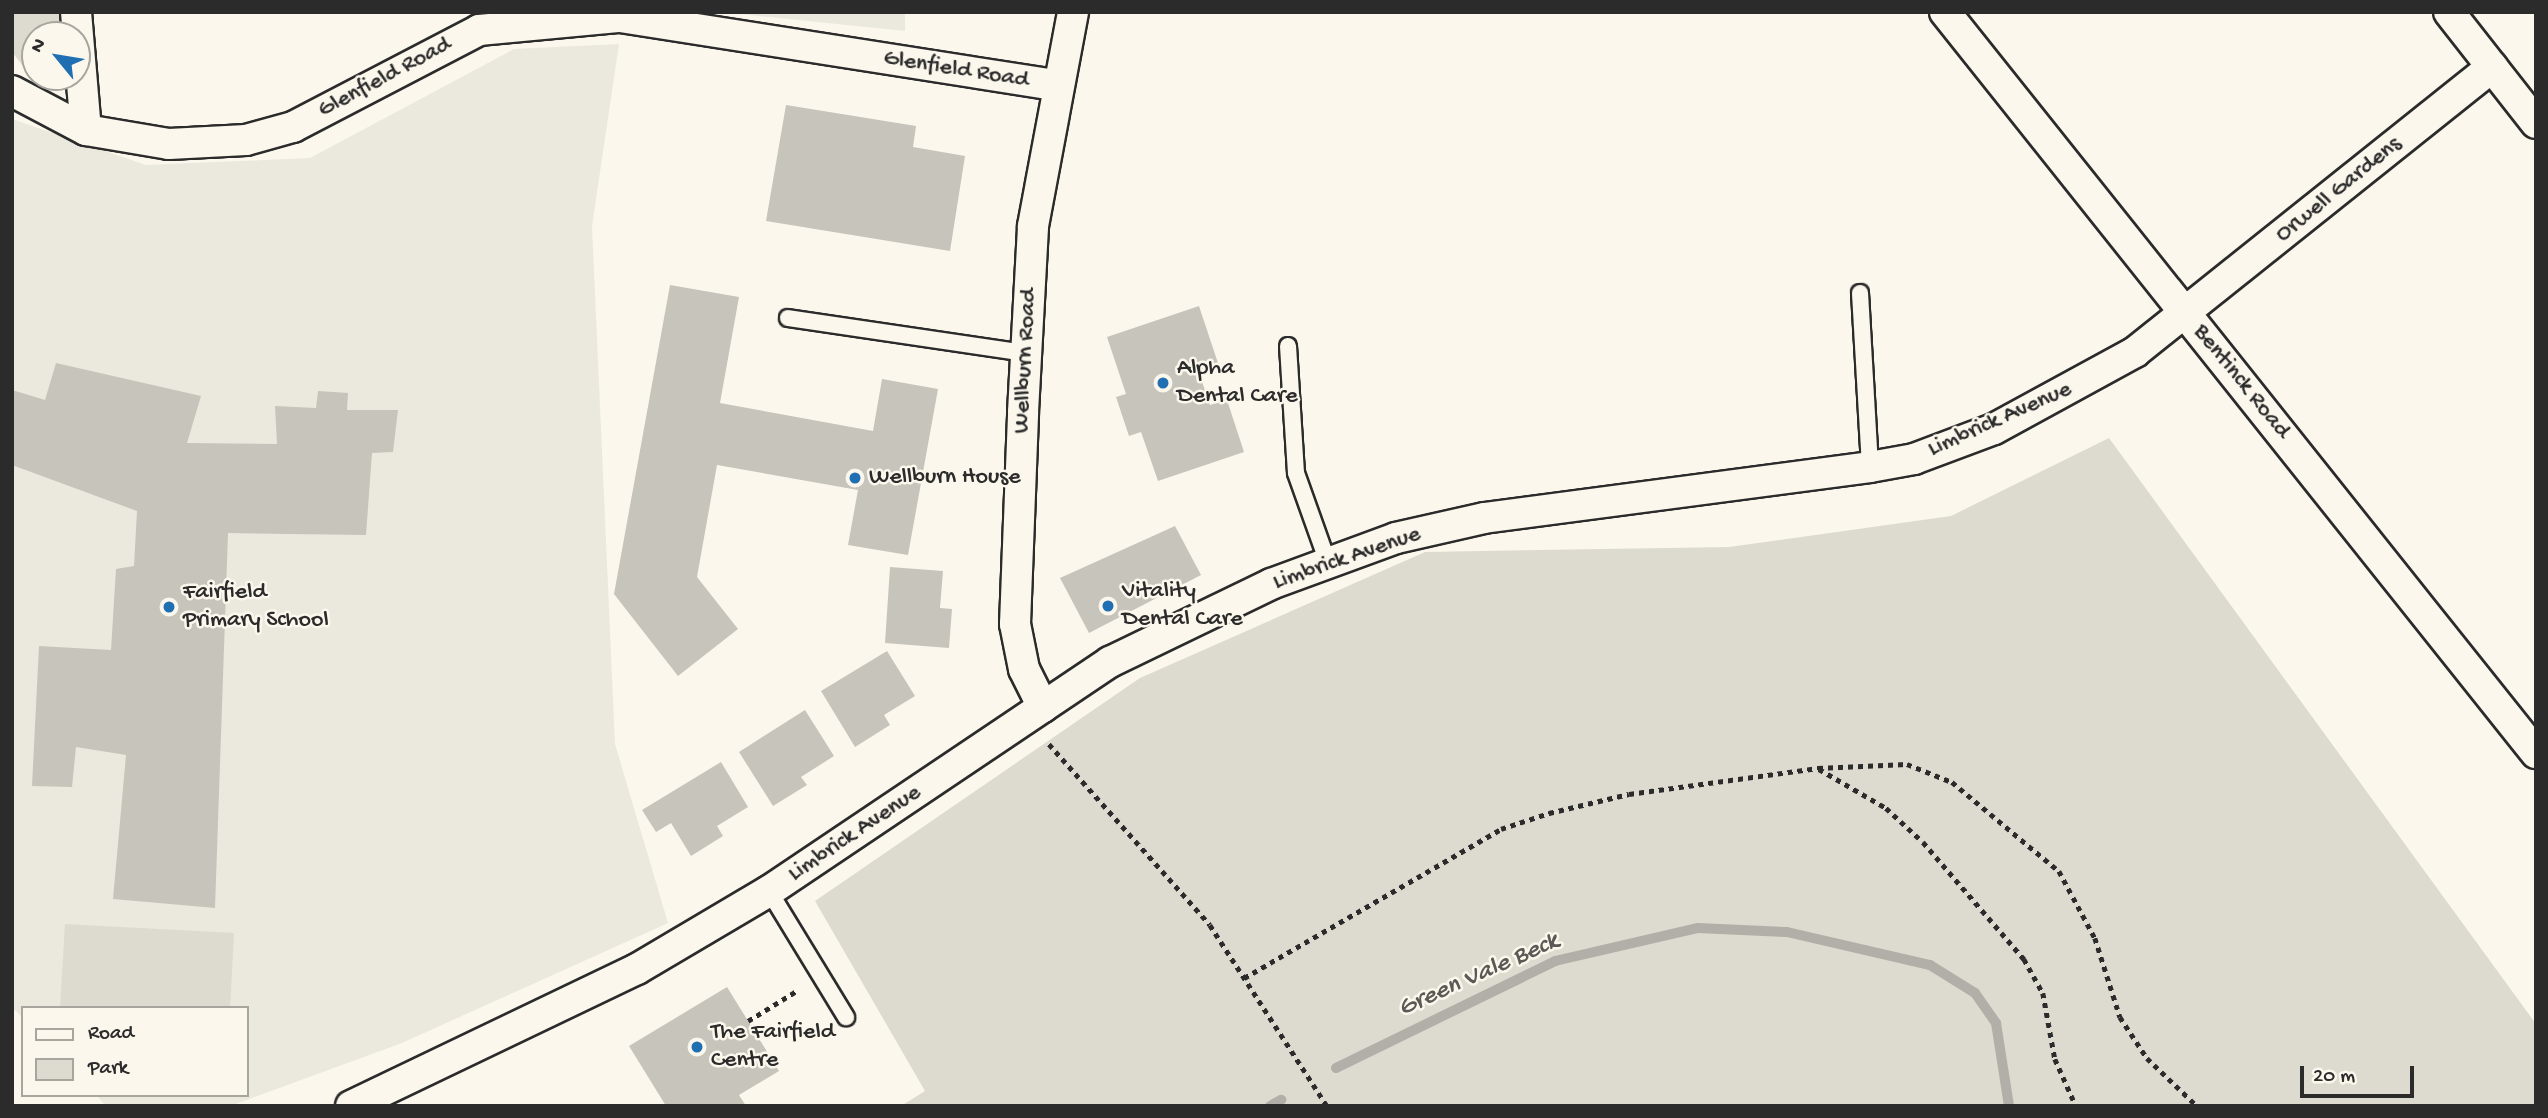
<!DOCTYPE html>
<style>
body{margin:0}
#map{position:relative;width:2548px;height:1118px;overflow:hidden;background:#fbf7ec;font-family:"Gochi Hand",sans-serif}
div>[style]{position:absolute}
.built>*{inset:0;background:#ebe8de}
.green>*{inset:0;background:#dddad0}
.stream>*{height:10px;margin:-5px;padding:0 5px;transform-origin:5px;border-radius:5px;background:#b1afa7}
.building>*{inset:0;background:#c7c4bc}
.path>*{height:4.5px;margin-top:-2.25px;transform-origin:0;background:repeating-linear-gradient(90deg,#2b2b2b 0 5px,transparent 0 10px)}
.roads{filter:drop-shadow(2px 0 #2b2b2b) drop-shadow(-2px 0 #2b2b2b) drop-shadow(0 2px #2b2b2b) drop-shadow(0 -2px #2b2b2b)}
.service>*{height:16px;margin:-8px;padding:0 8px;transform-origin:8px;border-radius:8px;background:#fbf7ec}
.minor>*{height:30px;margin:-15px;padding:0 15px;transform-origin:15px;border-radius:15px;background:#fbf7ec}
.dots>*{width:19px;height:19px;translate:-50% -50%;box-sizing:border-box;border:4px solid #fbf7ec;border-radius:50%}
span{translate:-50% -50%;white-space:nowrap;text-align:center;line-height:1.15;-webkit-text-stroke:5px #fbf7ec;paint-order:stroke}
.street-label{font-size:24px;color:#2b2b2b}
.poi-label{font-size:24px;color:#2b2b2b}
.left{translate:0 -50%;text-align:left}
.water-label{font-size:26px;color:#5a5956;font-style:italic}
.frame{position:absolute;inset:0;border:14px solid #2b2b2b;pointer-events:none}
.legend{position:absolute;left:21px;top:1006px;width:228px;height:91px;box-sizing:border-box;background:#fbf7ec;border:2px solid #a8a59f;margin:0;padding:9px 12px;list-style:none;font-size:21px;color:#2b2b2b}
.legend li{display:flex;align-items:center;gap:14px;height:35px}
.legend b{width:35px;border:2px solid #a8a59f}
.north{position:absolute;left:21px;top:21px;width:70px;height:70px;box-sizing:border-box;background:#fbf7ec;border:2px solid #a8a59f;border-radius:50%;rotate:300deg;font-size:19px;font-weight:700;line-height:28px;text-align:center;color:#2b2b2b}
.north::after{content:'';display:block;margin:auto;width:24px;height:32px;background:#1f6fb2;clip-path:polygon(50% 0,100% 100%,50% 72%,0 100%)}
.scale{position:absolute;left:2300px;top:1066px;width:114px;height:32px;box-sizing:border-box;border:4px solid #2b2b2b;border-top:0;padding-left:9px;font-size:21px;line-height:24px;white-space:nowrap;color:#2b2b2b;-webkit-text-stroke:5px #fbf7ec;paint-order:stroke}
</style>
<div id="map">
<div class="built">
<div style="clip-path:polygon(721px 12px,905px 12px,905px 31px)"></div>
<div style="clip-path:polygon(619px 44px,592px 226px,615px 744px,668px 923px,402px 1043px,230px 1106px,106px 1106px,96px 1095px,247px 1095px,247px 1008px,23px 1008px,23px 1018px,12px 1007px,12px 119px,146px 165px,310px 158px,514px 49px)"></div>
</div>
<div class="green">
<div style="clip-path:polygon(12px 12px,65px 12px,68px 35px,35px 35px,35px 77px,65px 77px,59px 84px,34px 80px,12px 52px)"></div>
<div style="clip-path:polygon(2109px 438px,2536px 1024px,2536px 1106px,901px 1106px,925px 1091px,815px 901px,1140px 678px,1425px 552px,1729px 547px,1951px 516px)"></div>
<div style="clip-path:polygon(65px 924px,234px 933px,230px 1008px,60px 1008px)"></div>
</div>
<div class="stream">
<div style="left:1336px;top:1068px;width:244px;rotate:-26deg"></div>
<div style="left:1555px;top:961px;width:147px;rotate:-13deg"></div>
<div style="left:1698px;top:928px;width:89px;rotate:2.6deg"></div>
<div style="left:1787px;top:932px;width:147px;rotate:13deg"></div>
<div style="left:1930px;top:965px;width:53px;rotate:31.9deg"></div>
<div style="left:1975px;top:993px;width:37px;rotate:55deg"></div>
<div style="left:1996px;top:1023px;width:84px;rotate:81.1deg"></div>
<div style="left:1270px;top:1106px;width:13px;rotate:-29deg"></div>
</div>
<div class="building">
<div style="clip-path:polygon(786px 105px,916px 126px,913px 147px,965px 156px,950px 251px,766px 221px)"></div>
<div style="clip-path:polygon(670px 285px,739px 297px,720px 403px,873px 431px,882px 379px,938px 389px,908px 555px,848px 545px,858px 490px,717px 465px,697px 577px,738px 629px,678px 676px,614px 594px)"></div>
<div style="clip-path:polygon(1199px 306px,1219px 366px,1199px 373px,1210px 405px,1227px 400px,1244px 452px,1158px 481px,1141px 432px,1129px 436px,1116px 397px,1126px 394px,1107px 337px)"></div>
<div style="clip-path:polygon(56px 363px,201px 396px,187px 443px,277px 444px,275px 406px,316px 408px,318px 391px,348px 393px,347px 410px,398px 410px,393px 452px,372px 453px,366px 535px,228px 533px,215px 908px,113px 899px,126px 755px,76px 747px,72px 787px,32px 786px,39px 646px,111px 650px,116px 569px,134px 566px,137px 511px,12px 465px,12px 390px,45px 400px)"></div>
<div style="clip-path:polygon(1175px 526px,1201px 575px,1089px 633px,1060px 578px)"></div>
<div style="clip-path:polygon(890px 567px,943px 571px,940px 608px,952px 609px,949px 648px,885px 643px)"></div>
<div style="clip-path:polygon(887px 651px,915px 696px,884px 715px,890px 725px,855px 747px,821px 691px)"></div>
<div style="clip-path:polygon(805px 710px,834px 756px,801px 777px,807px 785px,773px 806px,739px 752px)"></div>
<div style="clip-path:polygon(721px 762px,748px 807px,717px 826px,723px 836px,691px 856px,671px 823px,656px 832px,642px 810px)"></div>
<div style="clip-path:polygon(727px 987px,779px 1071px,739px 1095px,746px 1106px,666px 1106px,629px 1046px)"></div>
</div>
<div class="path">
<div style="left:1049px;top:744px;width:242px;rotate:48.3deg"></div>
<div style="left:1210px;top:925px;width:216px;rotate:57.1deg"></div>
<div style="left:1819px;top:769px;width:78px;rotate:30.2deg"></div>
<div style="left:1886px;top:808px;width:50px;rotate:42.6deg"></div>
<div style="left:1923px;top:842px;width:155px;rotate:49.2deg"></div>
<div style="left:2024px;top:959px;width:39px;rotate:61deg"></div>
<div style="left:2043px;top:993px;width:67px;rotate:79.7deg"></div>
<div style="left:2055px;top:1059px;width:51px;rotate:65.9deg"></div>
<div style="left:1244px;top:978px;width:297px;rotate:-30.1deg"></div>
<div style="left:1501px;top:829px;width:51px;rotate:-18.4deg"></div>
<div style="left:1549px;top:813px;width:82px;rotate:-13.4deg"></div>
<div style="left:1629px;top:794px;width:191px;rotate:-7.8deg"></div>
<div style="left:1818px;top:768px;width:89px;rotate:-2.6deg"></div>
<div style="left:1907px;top:764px;width:48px;rotate:21.8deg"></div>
<div style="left:1952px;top:782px;width:139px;rotate:39.8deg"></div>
<div style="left:2059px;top:871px;width:76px;rotate:61.8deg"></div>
<div style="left:2095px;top:938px;width:83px;rotate:72.4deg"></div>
<div style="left:2120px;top:1017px;width:49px;rotate:56.6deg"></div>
<div style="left:2147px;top:1058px;width:69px;rotate:43.8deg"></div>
<div style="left:748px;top:1021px;width:59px;rotate:-31.8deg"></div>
</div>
<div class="roads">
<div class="service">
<div style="left:1860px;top:293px;width:174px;rotate:86.7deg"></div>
<div style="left:788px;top:318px;width:241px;rotate:8.4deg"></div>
<div style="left:1288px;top:346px;width:127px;rotate:86.4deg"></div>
<div style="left:1296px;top:473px;width:96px;rotate:70.4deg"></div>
<div style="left:769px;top:891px;width:148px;rotate:58.6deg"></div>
</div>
<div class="minor">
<div style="left:76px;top:12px;width:118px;rotate:85.2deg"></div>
<div style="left:1945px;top:12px;width:948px;rotate:51.43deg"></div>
<div style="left:2449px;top:12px;width:141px;rotate:51.9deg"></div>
<div style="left:12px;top:91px;width:84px;rotate:27.8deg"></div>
<div style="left:86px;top:130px;width:84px;rotate:9.6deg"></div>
<div style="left:169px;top:144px;width:77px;rotate:-3deg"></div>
<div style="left:246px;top:140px;width:49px;rotate:-15.5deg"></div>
<div style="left:293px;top:127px;width:210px;rotate:-27.5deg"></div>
<div style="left:479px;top:30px;width:142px;rotate:-5.3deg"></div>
<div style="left:620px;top:17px;width:444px;rotate:8.9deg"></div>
<div style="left:1043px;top:707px;width:42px;rotate:-116.6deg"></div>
<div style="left:1024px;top:669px;width:46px;rotate:-101.3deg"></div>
<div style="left:1015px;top:624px;width:212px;rotate:-87.8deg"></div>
<div style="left:1023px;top:412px;width:186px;rotate:-86.9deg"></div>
<div style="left:1033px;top:226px;width:218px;rotate:-79.4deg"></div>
<div style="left:351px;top:1106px;width:317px;rotate:-25.6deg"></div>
<div style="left:637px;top:969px;width:153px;rotate:-30.6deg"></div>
<div style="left:769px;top:891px;width:411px;rotate:-33.9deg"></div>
<div style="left:1110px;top:662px;width:179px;rotate:-25.8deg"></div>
<div style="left:1271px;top:584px;width:133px;rotate:-20.2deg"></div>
<div style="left:1396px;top:538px;width:90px;rotate:-12.8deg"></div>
<div style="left:1484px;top:518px;width:389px;rotate:-7.5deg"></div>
<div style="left:1870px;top:467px;width:45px;rotate:-10.3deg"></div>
<div style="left:1914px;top:459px;width:85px;rotate:-20.6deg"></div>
<div style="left:1994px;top:429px;width:161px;rotate:-28.6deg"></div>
<div style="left:2135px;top:352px;width:457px;rotate:-38.6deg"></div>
</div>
</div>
<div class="dots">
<div style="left:1163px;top:383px;background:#1f6fb2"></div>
<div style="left:855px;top:478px;background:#1f6fb2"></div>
<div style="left:1108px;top:606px;background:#1f6fb2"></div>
<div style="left:169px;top:607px;background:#1f6fb2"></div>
<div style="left:697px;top:1047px;background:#1f6fb2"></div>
</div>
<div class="street-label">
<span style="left:956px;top:70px;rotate:9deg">Glenfield Road</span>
<span style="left:385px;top:78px;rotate:-28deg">Glenfield Road</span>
<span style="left:2339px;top:190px;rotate:-39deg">Orwell Gardens</span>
<span style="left:1026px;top:361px;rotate:-87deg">Wellburn Road</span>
<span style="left:2241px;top:382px;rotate:51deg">Bentinck Road</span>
<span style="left:2000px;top:420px;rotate:-24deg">Limbrick Avenue</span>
<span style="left:1347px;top:559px;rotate:-19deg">Limbrick Avenue</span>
<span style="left:855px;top:834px;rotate:-34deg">Limbrick Avenue</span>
</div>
<div class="poi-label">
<span class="left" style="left:1177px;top:383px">Alpha<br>Dental Care</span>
<span class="left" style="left:869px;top:478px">Wellburn House</span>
<span class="left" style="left:1122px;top:606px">Vitality<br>Dental Care</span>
<span class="left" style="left:183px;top:607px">Fairfield<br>Primary School</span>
<span class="left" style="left:711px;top:1047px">The Fairfield<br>Centre</span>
</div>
<div class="water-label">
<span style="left:1479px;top:976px;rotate:-24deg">Green Vale Beck</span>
</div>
<div class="frame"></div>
<ul class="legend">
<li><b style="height:9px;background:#fbf7ec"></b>Road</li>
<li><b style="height:19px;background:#dddad0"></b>Park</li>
</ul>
<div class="north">N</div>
<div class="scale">20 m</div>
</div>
